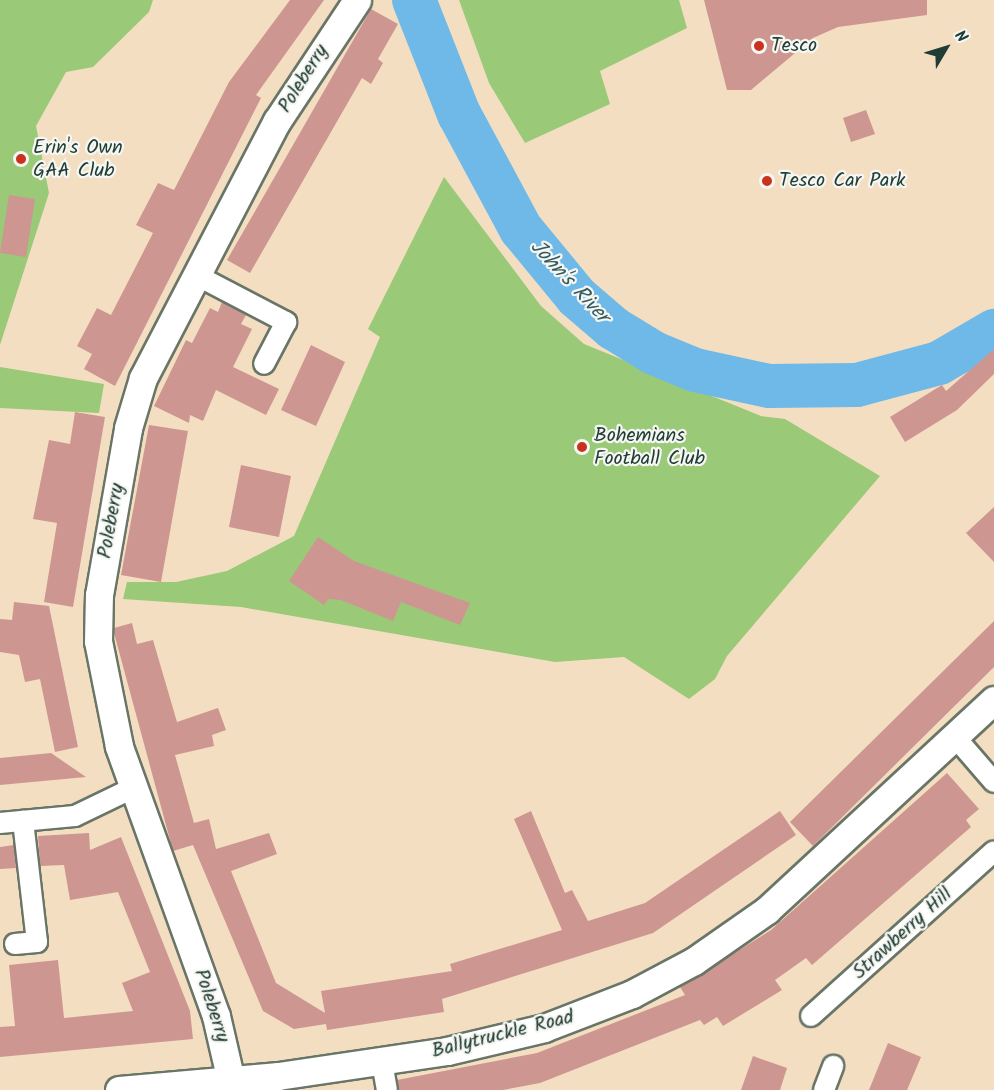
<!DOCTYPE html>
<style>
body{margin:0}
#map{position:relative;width:994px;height:1090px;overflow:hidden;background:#f3dec2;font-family:Kalam,sans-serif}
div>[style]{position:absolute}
.green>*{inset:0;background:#9ac978}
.river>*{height:44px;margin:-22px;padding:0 22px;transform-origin:22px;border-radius:22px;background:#6eb9e7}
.building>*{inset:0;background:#ce9691}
.roads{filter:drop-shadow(2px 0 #697566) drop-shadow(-2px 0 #697566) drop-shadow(0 2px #697566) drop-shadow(0 -2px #697566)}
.street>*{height:20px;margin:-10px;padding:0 10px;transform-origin:10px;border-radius:10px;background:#fff}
.secondary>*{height:27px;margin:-13.5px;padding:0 13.5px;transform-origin:13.5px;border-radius:13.5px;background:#fff}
.dots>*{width:16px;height:16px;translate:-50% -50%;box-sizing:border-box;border:3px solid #f6f6f2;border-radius:50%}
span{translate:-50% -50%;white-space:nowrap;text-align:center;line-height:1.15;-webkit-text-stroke:4.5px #f6f6f2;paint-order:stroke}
.poi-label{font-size:20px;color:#1f3d34}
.left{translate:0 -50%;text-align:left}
.street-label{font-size:20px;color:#1f3d34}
.water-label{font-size:21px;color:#335c61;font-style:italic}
.north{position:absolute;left:916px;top:18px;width:60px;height:60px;-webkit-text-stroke:4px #f6f6f2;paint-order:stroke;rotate:52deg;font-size:16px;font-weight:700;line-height:24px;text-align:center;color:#1f3d34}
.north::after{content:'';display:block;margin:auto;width:21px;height:27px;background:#1f3d34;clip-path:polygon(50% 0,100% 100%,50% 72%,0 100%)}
</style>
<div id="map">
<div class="green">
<div style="clip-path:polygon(0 0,153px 0,149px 12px,93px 67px,66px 72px,36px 126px,49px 193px,0 345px)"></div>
<div style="clip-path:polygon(459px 0,679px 0,687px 28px,600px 71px,610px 104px,525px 143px,489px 83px)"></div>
<div style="clip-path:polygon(444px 177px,541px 306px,584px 344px,761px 416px,785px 419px,880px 476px,727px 656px,715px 679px,689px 699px,624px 657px,555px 662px,241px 607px,123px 599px,127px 582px,176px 582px,227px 571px,294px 536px,380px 337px,368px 329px)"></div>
<div style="clip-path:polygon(0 367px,104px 384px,99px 413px,0 408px)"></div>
</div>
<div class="river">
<div style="left:414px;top:0;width:123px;rotate:68.5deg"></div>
<div style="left:459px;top:114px;width:131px;rotate:61.7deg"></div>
<div style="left:521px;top:229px;width:88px;rotate:50.5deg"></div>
<div style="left:577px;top:297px;width:48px;rotate:40.7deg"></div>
<div style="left:613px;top:328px;width:48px;rotate:31.4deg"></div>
<div style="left:654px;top:353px;width:44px;rotate:22.5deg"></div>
<div style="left:695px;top:370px;width:76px;rotate:12.2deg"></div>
<div style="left:769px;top:386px;width:88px;rotate:-0.7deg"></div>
<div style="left:857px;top:385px;width:85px;rotate:-15deg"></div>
<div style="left:939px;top:363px;width:64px;rotate:-30.2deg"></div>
</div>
<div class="building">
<div style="clip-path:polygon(290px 0,324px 0,256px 95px,261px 98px,115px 386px,84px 369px,92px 354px,77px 346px,97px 308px,111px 315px,153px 233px,136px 225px,158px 183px,174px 190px,229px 82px)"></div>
<div style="clip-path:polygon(704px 0,927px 0,927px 15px,838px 27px,813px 38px,751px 90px,727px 90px)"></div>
<div style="clip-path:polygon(371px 9px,398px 24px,378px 59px,383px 63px,371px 84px,362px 78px,250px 273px,227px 260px)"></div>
<div style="clip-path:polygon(866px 110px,875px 134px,851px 142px,843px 118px)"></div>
<div style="clip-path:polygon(9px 195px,35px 199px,26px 257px,0 253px)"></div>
<div style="clip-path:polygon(222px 302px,246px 315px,241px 324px,252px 329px,233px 367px,279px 389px,266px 415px,216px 390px,203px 421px,190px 415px,189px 423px,154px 406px,186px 340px,192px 343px,210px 308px,218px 312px)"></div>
<div style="clip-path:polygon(311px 345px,345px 362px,316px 426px,281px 410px)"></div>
<div style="clip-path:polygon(994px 349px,994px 374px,957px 410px,905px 442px,890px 417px,942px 385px,946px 391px)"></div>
<div style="clip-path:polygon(75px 412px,105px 417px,73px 607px,44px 602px,57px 523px,33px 519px,49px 440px,70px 444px)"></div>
<div style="clip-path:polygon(149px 425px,188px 431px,161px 582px,121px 575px)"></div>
<div style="clip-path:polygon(241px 465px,291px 476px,279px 537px,229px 527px)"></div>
<div style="clip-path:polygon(994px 507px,994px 562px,966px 533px)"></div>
<div style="clip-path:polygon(318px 537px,354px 561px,470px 603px,460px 625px,401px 602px,393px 621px,341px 600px,328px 599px,324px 605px,289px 581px)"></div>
<div style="clip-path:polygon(14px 602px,49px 606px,78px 747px,55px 752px,40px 679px,25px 682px,19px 655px,0 652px,0 619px,12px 620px)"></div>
<div style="clip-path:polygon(994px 621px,994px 667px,813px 846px,790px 822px)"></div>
<div style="clip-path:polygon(132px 623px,137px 644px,153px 640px,177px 722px,218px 708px,226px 730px,212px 735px,214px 746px,175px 755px,194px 823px,209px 819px,216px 849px,269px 833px,277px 854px,231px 871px,276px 983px,325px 1013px,321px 991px,452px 971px,450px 964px,562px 930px,514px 819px,531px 811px,565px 893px,572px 890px,588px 921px,645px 903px,780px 811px,796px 835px,653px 933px,442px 999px,444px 1012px,327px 1030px,326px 1024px,294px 1029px,263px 1011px,193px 845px,173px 851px,114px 633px,114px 628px)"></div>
<div style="clip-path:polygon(51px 753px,86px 777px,0 785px,0 758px)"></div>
<div style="clip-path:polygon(947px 773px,979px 809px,966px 820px,971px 827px,812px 965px,806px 958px,775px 980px,782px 990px,723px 1026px,717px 1017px,704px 1025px,700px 1020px,540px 1083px,503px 1090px,399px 1090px,397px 1080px,537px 1053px,685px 995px,680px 987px,771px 930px)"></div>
<div style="clip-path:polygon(89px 833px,90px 850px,121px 837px,190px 1011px,193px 1039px,0 1057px,0 1027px,15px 1026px,9px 965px,58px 960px,64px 1018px,133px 1011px,122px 983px,150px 972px,118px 892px,70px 900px,64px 865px,40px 866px,38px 836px)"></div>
<div style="clip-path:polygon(14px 845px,16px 868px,0 869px,0 847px)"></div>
<div style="clip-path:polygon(888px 1043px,921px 1057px,907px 1090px,869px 1090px)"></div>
<div style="clip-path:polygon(753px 1056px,787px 1068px,780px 1090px,741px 1090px)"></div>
</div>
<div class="roads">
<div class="street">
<div style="left:196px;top:275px;width:102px;rotate:27.6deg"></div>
<div style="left:286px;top:322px;width:47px;rotate:117.6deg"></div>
<div style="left:956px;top:738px;width:58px;rotate:49.2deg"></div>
<div style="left:0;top:823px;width:75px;rotate:-5.3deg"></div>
<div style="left:75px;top:816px;width:62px;rotate:-25.7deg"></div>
<div style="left:15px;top:944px;width:22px;rotate:-5deg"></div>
<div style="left:37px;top:942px;width:122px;rotate:-96.6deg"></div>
<div style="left:811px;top:1016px;width:246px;rotate:-42deg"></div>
<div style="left:382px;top:1062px;width:28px;rotate:80deg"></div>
<div style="left:824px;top:1090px;width:26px;rotate:-69deg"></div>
</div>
<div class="secondary">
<div style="left:231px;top:1081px;width:67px;rotate:-103deg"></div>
<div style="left:216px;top:1016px;width:287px;rotate:-109.8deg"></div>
<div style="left:119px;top:746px;width:107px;rotate:-101.3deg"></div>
<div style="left:98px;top:641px;width:46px;rotate:-88.8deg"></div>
<div style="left:99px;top:595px;width:169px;rotate:-80.1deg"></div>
<div style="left:128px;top:428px;width:52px;rotate:-73.3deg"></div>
<div style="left:143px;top:378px;width:290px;rotate:-62.5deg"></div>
<div style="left:277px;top:121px;width:145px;rotate:-56.5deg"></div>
<div style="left:119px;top:1090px;width:160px;rotate:-5deg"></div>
<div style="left:278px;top:1076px;width:171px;rotate:-8.4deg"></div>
<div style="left:447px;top:1051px;width:100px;rotate:-13.3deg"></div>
<div style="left:544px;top:1028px;width:94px;rotate:-21.1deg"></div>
<div style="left:632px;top:994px;width:70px;rotate:-28deg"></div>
<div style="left:694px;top:961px;width:89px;rotate:-34.9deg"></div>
<div style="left:767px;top:910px;width:309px;rotate:-42.8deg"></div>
</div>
</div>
<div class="dots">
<div style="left:759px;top:46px;background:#c8321e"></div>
<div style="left:21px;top:159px;background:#c8321e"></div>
<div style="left:767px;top:181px;background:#c8321e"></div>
<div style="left:582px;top:447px;background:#c8321e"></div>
</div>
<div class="poi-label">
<span class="left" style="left:771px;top:46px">Tesco</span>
<span class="left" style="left:33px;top:160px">Erin's Own<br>GAA Club</span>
<span class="left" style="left:779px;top:181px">Tesco Car Park</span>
<span class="left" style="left:594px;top:448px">Bohemians<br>Football Club</span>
</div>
<div class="street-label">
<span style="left:304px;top:79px;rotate:-58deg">Poleberry</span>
<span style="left:112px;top:521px;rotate:-80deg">Poleberry</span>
<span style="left:903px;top:934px;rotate:-42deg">Strawberry Hill</span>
<span style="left:211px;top:1006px;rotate:72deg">Poleberry</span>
<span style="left:503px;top:1035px;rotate:-14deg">Ballytruckle Road</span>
</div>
<div class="water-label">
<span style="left:569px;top:282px;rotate:47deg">John's River</span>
</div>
<div class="north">N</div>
</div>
